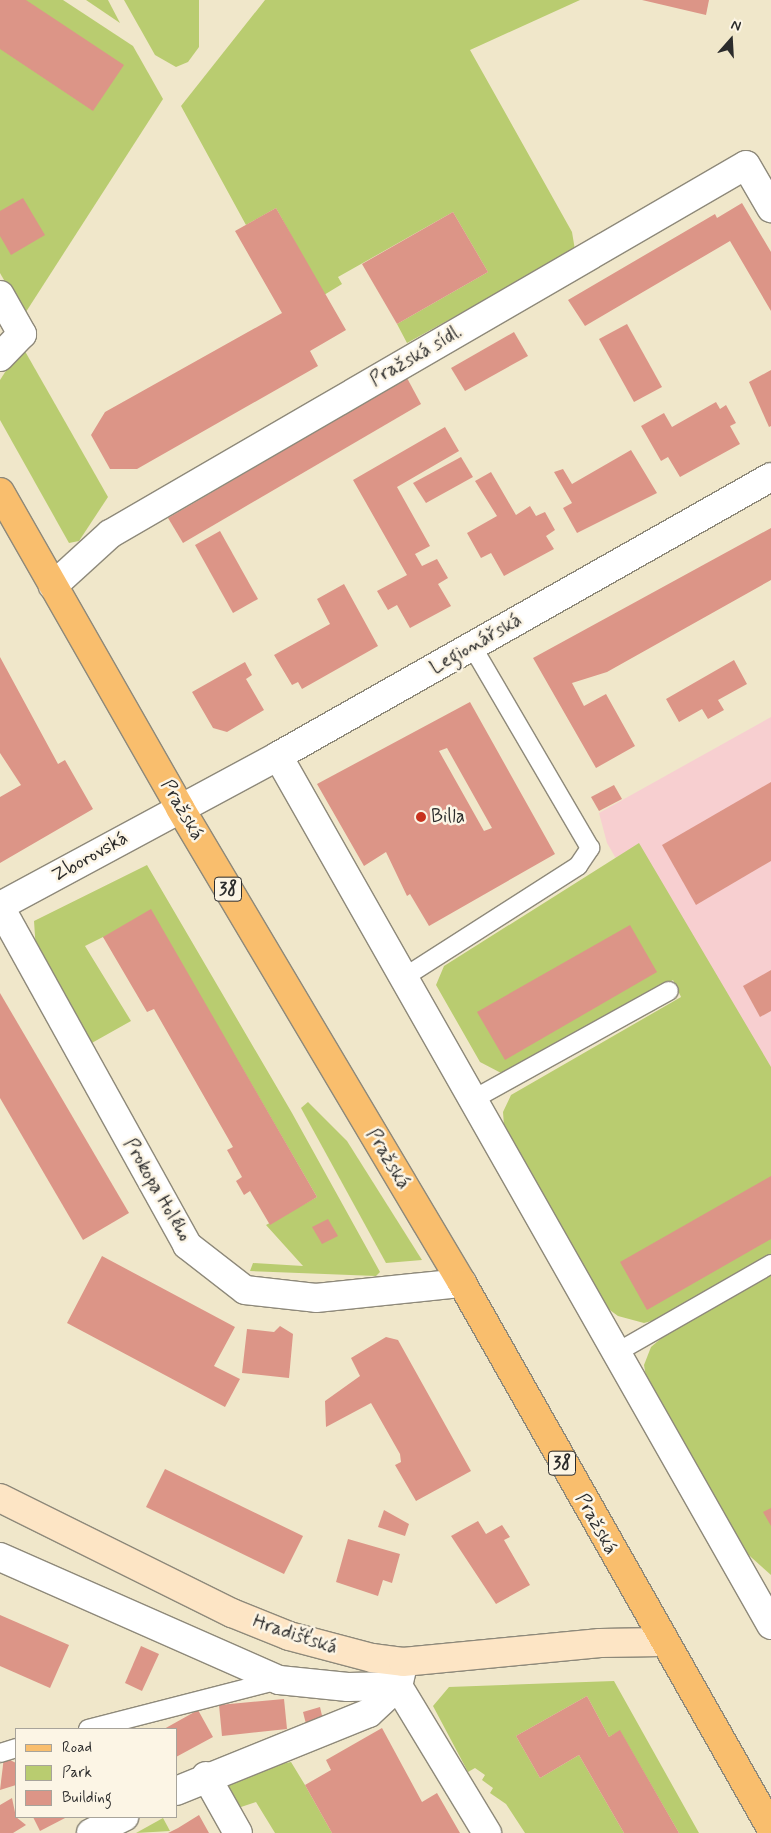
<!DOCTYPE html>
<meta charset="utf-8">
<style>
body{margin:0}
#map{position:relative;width:771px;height:1833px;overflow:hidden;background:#f0e7ca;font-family:Mynerve,sans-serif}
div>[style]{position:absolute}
.built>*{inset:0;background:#f7cfd0}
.green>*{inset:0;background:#b9cc70}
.building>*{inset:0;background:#dc9587}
.roads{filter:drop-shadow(1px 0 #8e897a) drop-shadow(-1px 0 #8e897a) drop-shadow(0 1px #8e897a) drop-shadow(0 -1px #8e897a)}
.lane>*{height:18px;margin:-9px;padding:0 9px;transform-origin:9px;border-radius:9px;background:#fff}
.street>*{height:28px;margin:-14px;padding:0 14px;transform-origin:14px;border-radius:14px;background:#fff}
.secondary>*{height:28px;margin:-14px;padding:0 14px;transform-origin:14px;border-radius:14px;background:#fde5c5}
.primary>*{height:28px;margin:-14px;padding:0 14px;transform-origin:14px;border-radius:14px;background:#f9be6d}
.dots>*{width:14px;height:14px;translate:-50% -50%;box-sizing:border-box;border:2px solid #fcf5e5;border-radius:50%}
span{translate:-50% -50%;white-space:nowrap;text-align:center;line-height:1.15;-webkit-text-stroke:5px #fcf5e5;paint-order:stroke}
.shield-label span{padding:1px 4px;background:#fcf5e5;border:1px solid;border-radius:4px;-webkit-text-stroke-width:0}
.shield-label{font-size:18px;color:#2b2b2b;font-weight:700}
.street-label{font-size:19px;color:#2b2b2b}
.poi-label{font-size:19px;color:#2b2b2b}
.left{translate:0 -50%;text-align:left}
.legend{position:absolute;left:15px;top:1728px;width:162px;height:90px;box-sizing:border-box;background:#fcf5e5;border:1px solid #a8a49b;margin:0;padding:6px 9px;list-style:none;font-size:15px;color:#2b2b2b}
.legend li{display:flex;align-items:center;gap:10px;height:25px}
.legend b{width:25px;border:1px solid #a8a49b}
.north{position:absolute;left:706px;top:15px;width:50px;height:50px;-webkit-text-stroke:4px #fcf5e5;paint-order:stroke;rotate:19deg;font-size:14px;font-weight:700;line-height:20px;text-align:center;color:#2b2b2b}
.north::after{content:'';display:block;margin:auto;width:18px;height:22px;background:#2b2b2b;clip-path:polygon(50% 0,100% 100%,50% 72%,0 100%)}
</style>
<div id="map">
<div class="built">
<div style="clip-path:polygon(771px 717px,771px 1125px,607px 843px,599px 813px)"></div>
</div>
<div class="green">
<div style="clip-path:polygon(0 0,63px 0,133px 46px,163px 99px,24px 315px,0 273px)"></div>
<div style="clip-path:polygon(86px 0,108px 0,120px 23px)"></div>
<div style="clip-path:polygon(124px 0,199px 0,199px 47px,188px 62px,176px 67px,155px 55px)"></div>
<div style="clip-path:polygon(265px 0,580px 0,470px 50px,572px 232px,575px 250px,407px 343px,397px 324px,488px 272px,453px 212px,338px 277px,342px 284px,324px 295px,276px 208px,246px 225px,181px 106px)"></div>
<div style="clip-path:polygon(22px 346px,108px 497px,79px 541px,69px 543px,0 420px,0 380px)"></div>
<div style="clip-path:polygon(639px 843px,771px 1067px,771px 1256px,663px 1318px,644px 1323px,618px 1316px,603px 1305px,504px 1126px,503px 1112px,511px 1095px,681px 997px,673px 980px,503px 1074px,480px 1062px,436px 985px,444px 966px)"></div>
<div style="clip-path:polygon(147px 865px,292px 1113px,380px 1272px,376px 1276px,250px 1271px,253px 1263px,303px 1266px,266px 1225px,317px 1197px,234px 1054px,103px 937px,85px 946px,131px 1021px,90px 1044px,36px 951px,34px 921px)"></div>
<div style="clip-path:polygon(308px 1102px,347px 1141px,422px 1260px,386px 1263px,301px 1108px)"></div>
<div style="clip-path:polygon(771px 1273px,771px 1575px,742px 1549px,646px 1377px,644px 1365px,651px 1347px,665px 1335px)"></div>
<div style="clip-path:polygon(614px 1681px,699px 1833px,679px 1833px,620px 1731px,609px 1737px,587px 1696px,516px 1736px,540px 1778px,579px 1755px,624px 1833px,525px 1833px,506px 1804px,490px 1793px,493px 1788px,482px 1780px,485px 1775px,475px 1768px,468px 1772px,433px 1706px,449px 1687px)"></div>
<div style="clip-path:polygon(291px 1762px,305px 1785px,332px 1833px,275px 1833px,256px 1802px,235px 1809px,226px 1798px,226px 1781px,237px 1773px)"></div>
<div style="clip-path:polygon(163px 1818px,170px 1831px,136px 1833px)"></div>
</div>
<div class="building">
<div style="clip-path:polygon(0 0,26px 0,124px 65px,93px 111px,0 49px)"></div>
<div style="clip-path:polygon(642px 0,709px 0,706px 15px)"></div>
<div style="clip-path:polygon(23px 198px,45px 235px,11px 255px,0 236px,0 211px)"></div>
<div style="clip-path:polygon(742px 203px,771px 252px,771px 311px,730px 241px,585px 326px,568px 300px,715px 214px,717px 218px)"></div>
<div style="clip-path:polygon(276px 208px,346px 330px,310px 351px,318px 366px,137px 469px,110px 469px,91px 435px,105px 412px,282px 313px,235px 231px)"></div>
<div style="clip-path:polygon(453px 212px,488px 272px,397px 324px,362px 264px)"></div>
<div style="clip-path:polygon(627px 324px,662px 387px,634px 402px,599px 339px)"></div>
<div style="clip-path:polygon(514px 332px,528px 356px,465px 391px,451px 368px)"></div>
<div style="clip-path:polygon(771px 370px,771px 426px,769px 427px,749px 382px)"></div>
<div style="clip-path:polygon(407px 378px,421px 404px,183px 543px,168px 518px)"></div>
<div style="clip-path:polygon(716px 402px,720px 409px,726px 405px,736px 423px,730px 426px,740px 444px,680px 477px,668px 457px,661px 461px,641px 426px,664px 413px,672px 427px)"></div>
<div style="clip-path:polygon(445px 427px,459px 451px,397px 487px,430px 546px,415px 554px,422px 566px,437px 559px,448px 578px,438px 584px,451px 606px,410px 628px,397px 605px,388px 610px,377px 591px,407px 575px,353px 480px)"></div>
<div style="clip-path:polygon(631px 450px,657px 493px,577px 533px,563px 508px,572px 503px,554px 472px,563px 469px,572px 484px)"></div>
<div style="clip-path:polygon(461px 457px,473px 477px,426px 503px,413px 483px)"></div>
<div style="clip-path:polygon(491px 472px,516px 515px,530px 506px,536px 516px,545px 512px,555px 530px,546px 536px,554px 549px,504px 576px,491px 553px,481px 558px,467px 533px,497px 516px,475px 481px)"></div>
<div style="clip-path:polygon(771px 528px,771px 580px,607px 672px,572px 683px,584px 706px,606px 694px,635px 746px,596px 768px,533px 658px)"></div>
<div style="clip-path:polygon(220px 531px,258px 599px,233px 613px,195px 545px)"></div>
<div style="clip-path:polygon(344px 584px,378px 646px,302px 689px,298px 682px,292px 685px,274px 655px,330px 624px,317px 599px)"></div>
<div style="clip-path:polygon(0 657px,58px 764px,65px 760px,93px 809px,0 863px,0 797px,21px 785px,0 753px)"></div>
<div style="clip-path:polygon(734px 660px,747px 684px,718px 700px,724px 710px,708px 719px,702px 709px,679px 722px,666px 699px)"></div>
<div style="clip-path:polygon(245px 662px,252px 675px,246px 679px,264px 710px,227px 732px,213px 728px,192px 692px)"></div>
<div style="clip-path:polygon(evenodd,470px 702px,555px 854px,429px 926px,410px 894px,407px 896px,386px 852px,364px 866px,317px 784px,470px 702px,447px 748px,492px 828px,484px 831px,439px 751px,447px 748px)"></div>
<div style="clip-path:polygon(771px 782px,771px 861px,696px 905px,662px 845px)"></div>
<div style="clip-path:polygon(614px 785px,622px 799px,599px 811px,591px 797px)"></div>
<div style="clip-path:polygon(151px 909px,317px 1197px,270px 1225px,250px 1191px,244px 1195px,236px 1181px,242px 1177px,227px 1150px,233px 1147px,154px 1009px,147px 1012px,103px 937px)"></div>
<div style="clip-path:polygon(630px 925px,657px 972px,505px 1060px,477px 1012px)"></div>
<div style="clip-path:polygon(771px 970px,771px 1011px,760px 1017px,743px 986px)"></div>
<div style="clip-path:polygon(0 993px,129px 1213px,83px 1240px,0 1098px)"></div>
<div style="clip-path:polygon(771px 1176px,771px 1239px,647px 1310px,620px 1262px)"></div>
<div style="clip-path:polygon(328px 1219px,338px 1236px,322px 1244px,312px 1227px)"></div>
<div style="clip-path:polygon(102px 1256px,235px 1327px,214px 1366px,240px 1379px,225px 1407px,67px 1323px)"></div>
<div style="clip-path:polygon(280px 1326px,293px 1334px,289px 1378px,242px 1373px,247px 1329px,274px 1332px)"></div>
<div style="clip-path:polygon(386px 1337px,398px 1340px,471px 1471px,416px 1501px,395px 1465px,401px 1462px,400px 1454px,371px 1403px,326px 1427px,325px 1401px,360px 1376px,351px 1358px)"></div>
<div style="clip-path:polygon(165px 1469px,303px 1536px,284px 1574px,146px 1507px)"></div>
<div style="clip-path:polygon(771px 1508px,771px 1526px,763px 1512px)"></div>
<div style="clip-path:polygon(384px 1510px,409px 1524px,405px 1536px,378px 1527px)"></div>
<div style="clip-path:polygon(478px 1521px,486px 1534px,502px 1525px,510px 1537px,504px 1540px,530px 1585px,496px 1604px,451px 1536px)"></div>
<div style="clip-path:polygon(348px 1539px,400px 1554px,392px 1583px,383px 1580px,378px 1596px,336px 1582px)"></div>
<div style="clip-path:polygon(0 1615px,69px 1645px,50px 1688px,0 1666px)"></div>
<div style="clip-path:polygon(141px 1646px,159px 1654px,142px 1691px,125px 1683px)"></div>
<div style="clip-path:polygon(587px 1696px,609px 1737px,620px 1730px,679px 1833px,624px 1833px,579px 1755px,540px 1778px,516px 1736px)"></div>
<div style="clip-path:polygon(284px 1699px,287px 1729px,222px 1736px,219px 1705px)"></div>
<div style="clip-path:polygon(320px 1707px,323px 1720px,306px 1724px,303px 1712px)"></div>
<div style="clip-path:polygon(198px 1710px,213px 1737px,176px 1757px,176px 1729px,164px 1729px)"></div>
<div style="clip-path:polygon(382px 1728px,422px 1802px,437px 1793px,460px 1833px,332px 1833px,305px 1785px,331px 1770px,326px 1760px)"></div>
<div style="clip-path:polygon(4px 1757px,16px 1763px,16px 1785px,0 1790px)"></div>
<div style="clip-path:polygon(12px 1798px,16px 1817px,26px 1825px,13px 1833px,0 1833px,0 1805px)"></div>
<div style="clip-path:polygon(199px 1815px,209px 1833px,168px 1833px,178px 1828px)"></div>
<div style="clip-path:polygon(33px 1817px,67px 1817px,40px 1831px)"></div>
</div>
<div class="roads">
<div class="lane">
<div style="left:403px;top:978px;width:208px;rotate:-32.6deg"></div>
<div style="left:578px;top:866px;width:22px;rotate:-56deg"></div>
<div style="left:590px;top:848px;width:234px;rotate:-120.3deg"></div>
<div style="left:472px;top:1100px;width:225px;rotate:-29deg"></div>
<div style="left:614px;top:1354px;width:181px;rotate:-29.8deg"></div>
<div style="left:88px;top:1729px;width:197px;rotate:-14.4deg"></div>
<div style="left:0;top:1753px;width:17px;rotate:-17deg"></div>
</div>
<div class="street">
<div style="left:0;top:295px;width:45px;rotate:60.6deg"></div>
<div style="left:22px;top:334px;width:32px;rotate:134deg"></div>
<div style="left:53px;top:586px;width:77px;rotate:-42.4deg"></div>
<div style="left:110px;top:534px;width:735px;rotate:-30.12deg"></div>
<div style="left:746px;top:165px;width:50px;rotate:59.8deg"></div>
<div style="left:278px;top:756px;width:999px;rotate:60.43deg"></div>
<div style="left:0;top:906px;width:316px;rotate:-28.3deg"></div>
<div style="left:278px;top:756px;width:566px;rotate:-29.51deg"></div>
<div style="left:0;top:907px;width:386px;rotate:61deg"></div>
<div style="left:187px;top:1245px;width:73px;rotate:37.8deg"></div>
<div style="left:245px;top:1290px;width:71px;rotate:6.4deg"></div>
<div style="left:316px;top:1298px;width:147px;rotate:-5.9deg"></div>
<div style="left:0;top:1557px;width:305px;rotate:23.8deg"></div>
<div style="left:279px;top:1680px;width:69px;rotate:5.8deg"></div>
<div style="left:348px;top:1687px;width:50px;rotate:-1.1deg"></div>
<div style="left:402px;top:1669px;width:17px;rotate:103deg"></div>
<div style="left:398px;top:1686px;width:172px;rotate:58.8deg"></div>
<div style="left:206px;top:1776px;width:65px;rotate:60.7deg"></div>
<div style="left:176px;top:1791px;width:208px;rotate:-22deg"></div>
<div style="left:369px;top:1713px;width:40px;rotate:-43deg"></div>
<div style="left:91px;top:1833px;width:37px;rotate:-26deg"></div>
</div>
<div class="secondary">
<div style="left:0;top:1498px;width:259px;rotate:26.4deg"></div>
<div style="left:232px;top:1613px;width:61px;rotate:22deg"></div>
<div style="left:289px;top:1636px;width:86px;rotate:14.8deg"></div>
<div style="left:372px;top:1658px;width:31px;rotate:7deg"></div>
<div style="left:403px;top:1662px;width:198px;rotate:-5.5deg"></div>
<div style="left:600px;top:1643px;width:62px;rotate:-0.9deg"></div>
</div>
<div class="primary">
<div style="left:0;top:492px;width:364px;rotate:60.3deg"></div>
<div style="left:180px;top:808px;width:552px;rotate:59.3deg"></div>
<div style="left:462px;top:1283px;width:627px;rotate:60.45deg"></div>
</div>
</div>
<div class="dots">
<div style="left:421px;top:817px;background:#c8321e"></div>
</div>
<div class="shield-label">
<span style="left:228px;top:889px">38</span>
<span style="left:562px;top:1463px">38</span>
</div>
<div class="street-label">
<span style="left:416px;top:356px;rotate:-30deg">Pražská sídl.</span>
<span style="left:476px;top:644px;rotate:-30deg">Legionářská</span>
<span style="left:182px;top:810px;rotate:60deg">Pražská</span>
<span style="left:90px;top:857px;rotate:-29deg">Zborovská</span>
<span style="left:388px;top:1159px;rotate:59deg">Pražská</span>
<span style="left:157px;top:1190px;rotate:60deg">Prokopa Holého</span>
<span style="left:596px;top:1524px;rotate:61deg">Pražská</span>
<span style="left:295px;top:1635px;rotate:18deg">Hradišťská</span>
</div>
<div class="poi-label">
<span class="left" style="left:431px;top:817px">Billa</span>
</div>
<ul class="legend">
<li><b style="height:6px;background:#f9be6d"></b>Road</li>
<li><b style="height:14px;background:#b9cc70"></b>Park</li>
<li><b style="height:14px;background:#dc9587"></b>Building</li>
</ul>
<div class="north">N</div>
</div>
